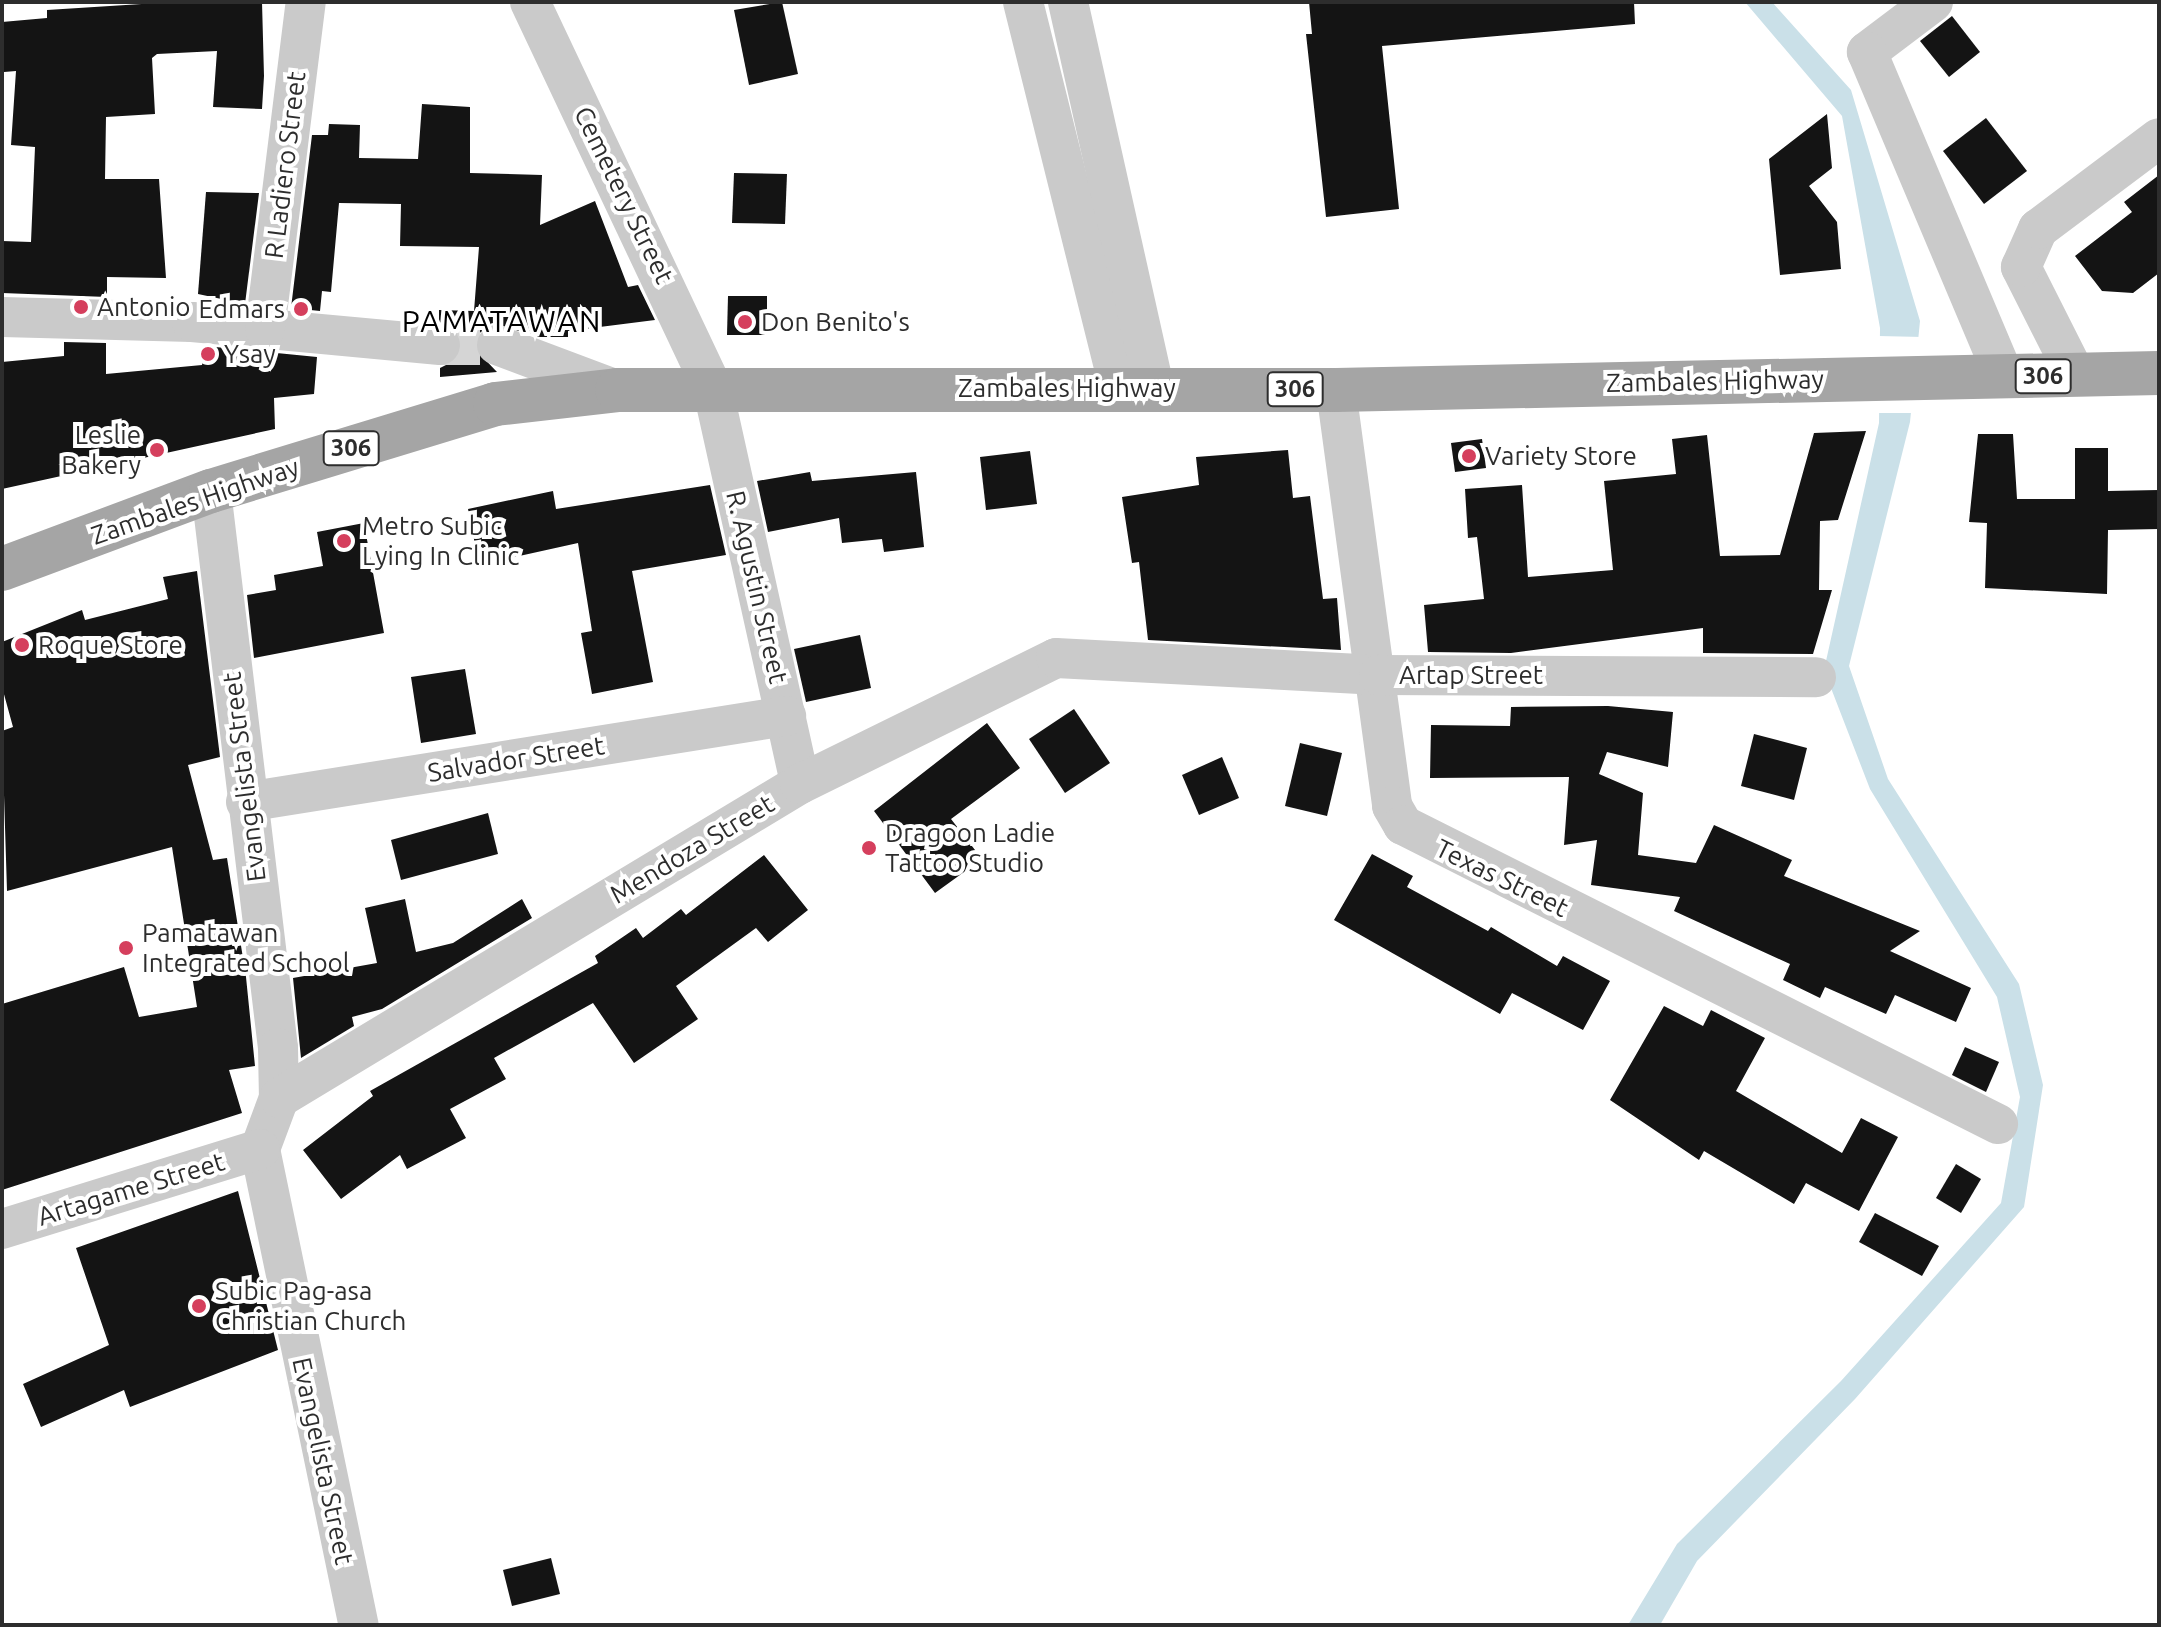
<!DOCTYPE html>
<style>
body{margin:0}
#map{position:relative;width:2161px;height:1627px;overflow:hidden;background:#fff;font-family:Ubuntu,sans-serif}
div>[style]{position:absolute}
.water>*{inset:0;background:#cae0e8}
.pier>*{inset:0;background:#fff}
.building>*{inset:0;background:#141414}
.minor-tunnel>*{height:40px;margin-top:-20px;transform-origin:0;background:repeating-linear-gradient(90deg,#d5d5d5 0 40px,transparent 0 60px)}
.minor>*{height:40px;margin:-20px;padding:0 20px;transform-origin:20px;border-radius:20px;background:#cacaca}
.major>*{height:44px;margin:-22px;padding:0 22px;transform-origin:22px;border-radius:22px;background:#a5a5a5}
.dots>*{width:22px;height:22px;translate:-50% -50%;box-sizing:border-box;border:4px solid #fff;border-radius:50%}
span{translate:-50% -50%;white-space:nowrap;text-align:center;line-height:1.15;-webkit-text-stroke:8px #fff;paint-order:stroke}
.shield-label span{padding:2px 6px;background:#fff;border:2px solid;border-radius:6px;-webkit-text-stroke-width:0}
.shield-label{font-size:24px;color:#2d2d2d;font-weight:700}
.street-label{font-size:26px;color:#2d2d2d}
.poi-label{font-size:26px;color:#2d2d2d}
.left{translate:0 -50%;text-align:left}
.right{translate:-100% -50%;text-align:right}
.quarter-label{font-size:30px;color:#000;letter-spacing:2px}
.frame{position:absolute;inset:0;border:4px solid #2d2d2d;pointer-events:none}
</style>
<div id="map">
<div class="water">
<div style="clip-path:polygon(1745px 2px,1772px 2px,1851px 90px,1920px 321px,1910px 422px,1849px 666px,1888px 779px,2019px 984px,2043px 1085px,2024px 1207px,1855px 1399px,1697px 1561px,1660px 1625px,1628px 1625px,1677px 1544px,1841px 1381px,2001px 1203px,2020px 1097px,1997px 997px,1870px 789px,1824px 670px,1879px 423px,1880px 328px,1842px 116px)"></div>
</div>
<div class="pier">
<div style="clip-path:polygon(1878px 336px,1923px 337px,1915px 413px,1876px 413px)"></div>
</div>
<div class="building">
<div style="clip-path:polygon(173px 2px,262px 2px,264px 76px,262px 109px,213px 107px,217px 51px,157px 54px,152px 58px,155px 114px,106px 117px,105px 179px,159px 179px,166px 278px,107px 277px,107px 297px,2px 293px,2px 241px,31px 242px,35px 147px,11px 145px,16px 71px,4px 72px,2px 22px,47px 18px,47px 10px)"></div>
<div style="clip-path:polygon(782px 2px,798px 74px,749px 85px,734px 10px)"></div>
<div style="clip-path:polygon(1309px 2px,1634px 2px,1635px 24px,1382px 46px,1399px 209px,1326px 217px,1306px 34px,1312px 34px)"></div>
<div style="clip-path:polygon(1952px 16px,1980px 52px,1949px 77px,1920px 41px)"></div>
<div style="clip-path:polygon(422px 104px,470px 107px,470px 173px,542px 175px,540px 225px,595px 201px,628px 287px,638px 285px,655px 320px,568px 331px,568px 337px,540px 337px,492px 323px,476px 336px,474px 348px,497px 372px,440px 377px,440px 368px,458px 359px,463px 346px,454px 327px,439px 322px,439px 310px,474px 311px,479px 247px,400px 246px,401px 204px,339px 203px,331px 292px,322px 291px,320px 311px,291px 308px,312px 135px,328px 135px,329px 124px,360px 125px,359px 158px,418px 159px)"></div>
<div style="clip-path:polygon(1827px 114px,1832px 168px,1809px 186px,1837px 222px,1841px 269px,1780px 275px,1769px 159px)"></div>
<div style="clip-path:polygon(1986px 118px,2027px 171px,1984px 204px,1943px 151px)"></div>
<div style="clip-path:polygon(734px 173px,787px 174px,785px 224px,732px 223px)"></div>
<div style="clip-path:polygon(2159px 175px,2159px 273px,2133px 293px,2102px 291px,2075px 256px,2132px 212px,2124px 202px)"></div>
<div style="clip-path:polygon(206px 192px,259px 193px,245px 304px,198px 294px)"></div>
<div style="clip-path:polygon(728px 296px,767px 296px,767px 335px,727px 335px)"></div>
<div style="clip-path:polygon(64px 342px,106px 343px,106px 374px,202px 365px,205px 346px,317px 357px,314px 394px,274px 398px,275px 429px,2px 489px,2px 362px,64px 356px)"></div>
<div style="clip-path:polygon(1866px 431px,1838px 520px,1820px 521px,1819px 590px,1832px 590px,1813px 654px,1703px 653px,1703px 628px,1511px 653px,1428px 652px,1424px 605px,1484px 599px,1477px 537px,1468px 538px,1465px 489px,1522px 485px,1528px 577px,1613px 570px,1604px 481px,1676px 474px,1672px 439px,1707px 435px,1720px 556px,1780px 555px,1814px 433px)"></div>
<div style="clip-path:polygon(1978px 434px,2013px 434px,2017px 499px,2075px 499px,2075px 448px,2108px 448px,2108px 491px,2159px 490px,2159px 529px,2108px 530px,2107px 594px,1985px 588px,1987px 523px,1969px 522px)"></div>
<div style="clip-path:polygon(1482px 439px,1486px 468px,1455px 472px,1451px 443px)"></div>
<div style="clip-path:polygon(1288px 450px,1293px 498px,1310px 496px,1323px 599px,1337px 598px,1341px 650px,1148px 640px,1139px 562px,1132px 563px,1122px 497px,1199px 485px,1196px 457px)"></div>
<div style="clip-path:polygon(1030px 451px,1037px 504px,986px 510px,980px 457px)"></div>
<div style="clip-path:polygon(810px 472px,812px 481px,916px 472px,924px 547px,884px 552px,882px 539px,842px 543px,839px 518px,768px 532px,757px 481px)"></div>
<div style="clip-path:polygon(710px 485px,726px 555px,632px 571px,653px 682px,592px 694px,581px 633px,592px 631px,578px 543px,479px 565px,468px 509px,553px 491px,556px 509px)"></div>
<div style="clip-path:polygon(364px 523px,384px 633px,254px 658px,247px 595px,276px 590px,274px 575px,323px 566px,317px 532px)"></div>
<div style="clip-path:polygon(197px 571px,220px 757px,188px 765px,213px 860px,227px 858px,246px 977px,255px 1066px,229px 1070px,242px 1113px,2px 1190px,2px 1004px,124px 967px,139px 1017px,197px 1007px,172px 847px,7px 891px,2px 731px,13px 727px,2px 687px,2px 642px,82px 610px,85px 620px,168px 599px,163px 577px)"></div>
<div style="clip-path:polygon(860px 635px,871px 688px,806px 702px,794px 649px)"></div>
<div style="clip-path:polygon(465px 669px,476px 734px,421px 743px,411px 677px)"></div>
<div style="clip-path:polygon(1608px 706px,1673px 712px,1668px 767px,1607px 752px,1599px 774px,1643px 793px,1638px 855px,1696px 863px,1714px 825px,1792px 860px,1784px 876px,1920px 931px,1890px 951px,1971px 988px,1956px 1022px,1895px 995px,1886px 1014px,1825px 987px,1820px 998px,1783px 980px,1790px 964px,1674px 911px,1680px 897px,1591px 885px,1597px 840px,1564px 845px,1569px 777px,1430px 778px,1431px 725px,1510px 726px,1511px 707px)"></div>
<div style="clip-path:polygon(1074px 709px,1110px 763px,1065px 793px,1029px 739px)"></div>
<div style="clip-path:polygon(987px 723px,1020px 768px,951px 819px,982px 859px,935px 893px,874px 811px)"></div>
<div style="clip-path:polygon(1754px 734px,1807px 748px,1794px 800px,1741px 786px)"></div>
<div style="clip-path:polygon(1300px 743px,1342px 753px,1327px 816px,1285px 806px)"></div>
<div style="clip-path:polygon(1222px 757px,1239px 798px,1199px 815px,1182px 775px)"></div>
<div style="clip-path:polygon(488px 813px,498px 854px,401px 880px,391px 840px)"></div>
<div style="clip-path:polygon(1372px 854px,1413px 876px,1407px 887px,1488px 931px,1491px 927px,1557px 966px,1563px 956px,1610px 981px,1583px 1030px,1512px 993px,1500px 1014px,1334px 920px)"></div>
<div style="clip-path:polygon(764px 855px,808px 910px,768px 942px,756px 928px,676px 986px,698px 1019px,634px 1063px,593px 1003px,494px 1058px,506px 1079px,450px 1109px,466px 1138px,407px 1169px,400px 1155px,341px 1199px,303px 1150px,373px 1096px,370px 1091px,598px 963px,595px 956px,636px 928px,643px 938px,681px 909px,686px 915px)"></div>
<div style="clip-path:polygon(405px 899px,416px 952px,453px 943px,522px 899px,532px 918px,382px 1009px,352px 1017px,354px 1026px,301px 1058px,293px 978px,377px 963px,365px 908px)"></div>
<div style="clip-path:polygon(1664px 1006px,1703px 1026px,1711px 1010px,1765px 1038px,1736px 1091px,1842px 1153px,1861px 1118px,1898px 1137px,1859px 1211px,1806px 1183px,1794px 1204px,1704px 1151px,1699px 1160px,1610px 1100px)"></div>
<div style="clip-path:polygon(1965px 1047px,1999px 1062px,1986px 1092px,1952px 1075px)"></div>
<div style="clip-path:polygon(1956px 1164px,1981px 1179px,1961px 1213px,1936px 1198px)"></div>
<div style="clip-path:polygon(238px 1191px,278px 1350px,130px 1407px,124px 1390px,41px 1427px,23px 1384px,109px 1345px,76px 1248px)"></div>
<div style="clip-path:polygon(1875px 1213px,1939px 1246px,1922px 1276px,1859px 1242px)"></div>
<div style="clip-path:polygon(551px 1558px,560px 1594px,512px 1606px,503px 1570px)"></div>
</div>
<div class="minor-tunnel">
<div style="left:440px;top:345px;width:57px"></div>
</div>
<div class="minor">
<div style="left:530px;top:2px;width:429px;rotate:64.7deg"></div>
<div style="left:713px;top:390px;width:403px;rotate:77.5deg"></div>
<div style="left:1023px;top:2px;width:397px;rotate:76deg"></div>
<div style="left:1068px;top:2px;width:394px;rotate:77.4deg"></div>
<div style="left:1933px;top:2px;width:83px;rotate:142.9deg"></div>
<div style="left:1867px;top:52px;width:354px;rotate:67.1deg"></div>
<div style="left:2px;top:317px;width:190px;rotate:1.5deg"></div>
<div style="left:192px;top:322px;width:249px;rotate:5.3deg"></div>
<div style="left:265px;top:329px;width:330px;rotate:-82.9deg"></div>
<div style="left:497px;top:345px;width:128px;rotate:20.6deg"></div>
<div style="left:2075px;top:374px;width:120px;rotate:-116.8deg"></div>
<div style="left:2021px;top:267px;width:42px;rotate:-65.9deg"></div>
<div style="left:2038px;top:229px;width:151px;rotate:-36.9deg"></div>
<div style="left:1336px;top:390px;width:420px;rotate:82.3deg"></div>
<div style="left:1392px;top:806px;width:22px;rotate:60deg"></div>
<div style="left:1403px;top:825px;width:666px;rotate:26.68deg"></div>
<div style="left:211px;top:491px;width:561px;rotate:83.14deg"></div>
<div style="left:278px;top:1048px;width:50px;rotate:88.9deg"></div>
<div style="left:279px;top:1098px;width:54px;rotate:110.4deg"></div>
<div style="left:260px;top:1149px;width:486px;rotate:78.3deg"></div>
<div style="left:246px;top:802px;width:547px;rotate:-9.05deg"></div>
<div style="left:279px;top:1098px;width:608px;rotate:-31.08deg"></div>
<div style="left:800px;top:784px;width:285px;rotate:-26.2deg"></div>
<div style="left:1056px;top:658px;width:323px;rotate:3deg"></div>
<div style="left:1379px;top:675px;width:437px;rotate:0.3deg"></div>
<div style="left:2px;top:1229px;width:270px;rotate:-17.2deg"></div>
</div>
<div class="major">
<div style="left:2px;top:569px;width:223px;rotate:-20.5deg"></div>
<div style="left:211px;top:491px;width:297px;rotate:-17deg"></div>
<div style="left:495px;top:404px;width:123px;rotate:-6.5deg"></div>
<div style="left:617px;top:390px;width:719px"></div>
<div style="left:1336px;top:390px;width:823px;rotate:-1.18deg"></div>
</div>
<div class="dots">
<div style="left:81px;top:307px;background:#d53f5d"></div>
<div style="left:301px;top:309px;background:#d53f5d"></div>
<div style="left:745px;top:322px;background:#d53f5d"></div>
<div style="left:208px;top:354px;background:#d53f5d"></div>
<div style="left:157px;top:450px;background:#d53f5d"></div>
<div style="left:1469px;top:456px;background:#d53f5d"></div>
<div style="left:344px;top:541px;background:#d53f5d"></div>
<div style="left:22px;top:645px;background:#d53f5d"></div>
<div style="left:869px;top:848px;background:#d53f5d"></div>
<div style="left:126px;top:948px;background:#d53f5d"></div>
<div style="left:199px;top:1306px;background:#d53f5d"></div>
</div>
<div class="shield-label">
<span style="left:2043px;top:376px">306</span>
<span style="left:1295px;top:389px">306</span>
<span style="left:351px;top:448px">306</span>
</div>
<div class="street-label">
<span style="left:285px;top:165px;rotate:-83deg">R Ladiero Street</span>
<span style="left:624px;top:195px;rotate:64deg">Cemetery Street</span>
<span style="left:1715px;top:381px;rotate:-1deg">Zambales Highway</span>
<span style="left:1067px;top:388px">Zambales Highway</span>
<span style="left:195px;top:501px;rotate:-19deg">Zambales Highway</span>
<span style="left:757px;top:587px;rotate:77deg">R. Agustin Street</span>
<span style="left:1471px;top:675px">Artap Street</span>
<span style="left:516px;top:759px;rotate:-9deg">Salvador Street</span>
<span style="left:244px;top:777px;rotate:-97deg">Evangelista Street</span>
<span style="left:692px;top:849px;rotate:-31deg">Mendoza Street</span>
<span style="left:1502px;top:878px;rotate:26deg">Texas Street</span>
<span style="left:131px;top:1189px;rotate:-17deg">Artagame Street</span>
<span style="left:323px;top:1461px;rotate:78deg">Evangelista Street</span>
</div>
<div class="poi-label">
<span class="left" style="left:97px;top:307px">Antonio</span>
<span class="right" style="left:285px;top:309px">Edmars</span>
<span class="left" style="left:761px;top:322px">Don Benito's</span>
<span class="left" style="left:224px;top:354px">Ysay</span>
<span class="right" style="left:141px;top:450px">Leslie<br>Bakery</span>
<span class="left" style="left:1485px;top:456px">Variety Store</span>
<span class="left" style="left:362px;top:541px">Metro Subic<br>Lying In Clinic</span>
<span class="left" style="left:38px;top:645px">Roque Store</span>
<span class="left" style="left:885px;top:848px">Dragoon Ladie<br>Tattoo Studio</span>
<span class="left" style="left:142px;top:948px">Pamatawan<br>Integrated School</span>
<span class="left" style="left:215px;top:1306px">Subic Pag-asa<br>Christian Church</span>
</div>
<div class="quarter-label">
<span style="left:502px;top:321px">PAMATAWAN</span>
</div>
<div class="frame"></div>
</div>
